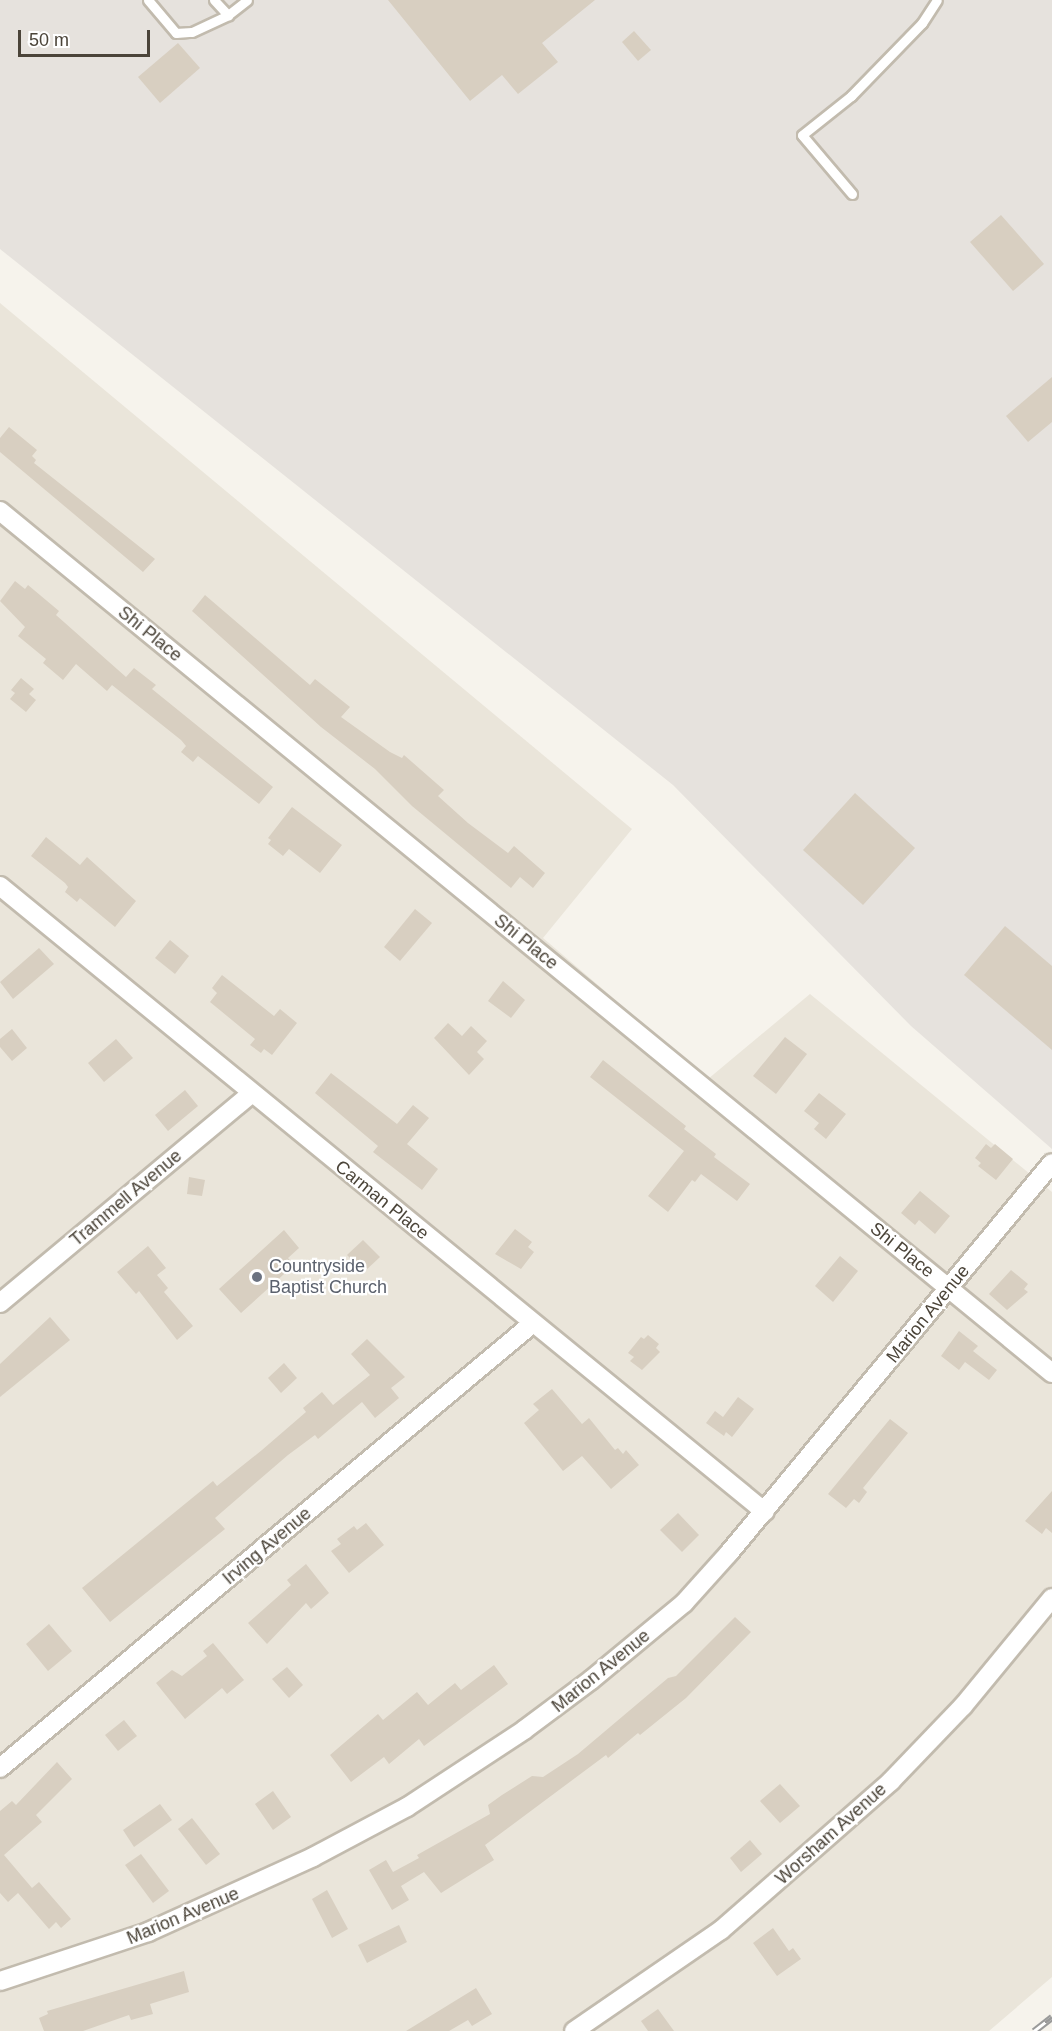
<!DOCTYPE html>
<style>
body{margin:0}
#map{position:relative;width:1052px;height:2031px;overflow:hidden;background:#f6f3ec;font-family:Helvetica,sans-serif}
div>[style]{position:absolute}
.residential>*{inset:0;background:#eae5da}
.industrial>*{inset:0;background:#e6e2dd}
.building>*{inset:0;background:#d8cfc1}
.roads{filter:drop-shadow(2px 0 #c2bbae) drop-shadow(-2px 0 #c2bbae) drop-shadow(0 2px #c2bbae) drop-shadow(0 -2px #c2bbae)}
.service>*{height:9px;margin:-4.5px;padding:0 4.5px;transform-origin:4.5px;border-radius:4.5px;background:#fff}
.minor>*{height:18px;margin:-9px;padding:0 9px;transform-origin:9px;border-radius:9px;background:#fff}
.rail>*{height:7px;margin-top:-3.5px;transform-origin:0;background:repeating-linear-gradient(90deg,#fff 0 14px,#9a9a9a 0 28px);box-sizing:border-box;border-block:2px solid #9a9a9a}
.dots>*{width:16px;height:16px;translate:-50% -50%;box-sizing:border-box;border:3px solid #fff;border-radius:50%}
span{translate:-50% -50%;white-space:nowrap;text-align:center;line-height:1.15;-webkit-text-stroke:4.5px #fff;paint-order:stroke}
.street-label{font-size:18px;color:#4b4439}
.worship-label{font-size:18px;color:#5b616d}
.left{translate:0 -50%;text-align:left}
.scale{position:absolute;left:18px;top:30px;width:132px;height:27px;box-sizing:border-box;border:3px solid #4b4439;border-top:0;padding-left:8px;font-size:18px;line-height:21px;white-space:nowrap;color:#4b4439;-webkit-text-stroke:4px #fff;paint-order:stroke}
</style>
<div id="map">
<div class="residential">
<div style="clip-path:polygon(0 303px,632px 829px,543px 938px,708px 1079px,810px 994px,1052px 1192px,1052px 1977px,989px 2031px,0 2031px)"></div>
</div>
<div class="industrial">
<div style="clip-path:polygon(0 0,1052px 0,1052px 1149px,911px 1026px,673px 785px,0 249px)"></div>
</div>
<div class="building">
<div style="clip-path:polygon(388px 0,595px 0,542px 43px,558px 62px,518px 94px,502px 75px,470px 101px)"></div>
<div style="clip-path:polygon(634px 31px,651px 50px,638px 61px,622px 42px)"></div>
<div style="clip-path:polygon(178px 43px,200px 68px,160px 103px,138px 77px)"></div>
<div style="clip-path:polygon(1001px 215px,1044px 264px,1013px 291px,970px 242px)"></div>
<div style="clip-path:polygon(1052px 377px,1052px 422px,1028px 442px,1006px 416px)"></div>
<div style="clip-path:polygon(9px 427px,37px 450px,32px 456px,36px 460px,34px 463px,155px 559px,143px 572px,0 452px,0 438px)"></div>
<div style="clip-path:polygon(15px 581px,25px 589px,28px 585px,59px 611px,56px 615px,126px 677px,134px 668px,156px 685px,152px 689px,273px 787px,259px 804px,198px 756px,193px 762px,181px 752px,186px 746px,181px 740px,112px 685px,107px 691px,76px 664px,63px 680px,43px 663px,46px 659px,18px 636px,25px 627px,0 601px)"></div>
<div style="clip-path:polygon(205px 595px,310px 685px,315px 679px,350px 707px,341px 717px,390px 752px,402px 758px,404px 755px,444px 790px,438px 796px,468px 823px,508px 853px,514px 846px,545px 873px,533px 888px,520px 877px,511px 888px,412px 806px,375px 769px,321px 727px,192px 611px)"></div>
<div style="clip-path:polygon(21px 678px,34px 689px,29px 694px,36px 700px,26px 712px,10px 699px,15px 693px,11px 690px)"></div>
<div style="clip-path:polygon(855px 793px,915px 848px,863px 905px,803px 850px)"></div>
<div style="clip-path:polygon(292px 807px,342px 845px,320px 873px,289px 849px,283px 856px,268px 844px,271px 840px,268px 838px)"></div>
<div style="clip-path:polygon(46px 837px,80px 865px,87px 857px,136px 901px,115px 927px,80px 898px,77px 902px,65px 892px,68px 887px,65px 883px,31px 856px)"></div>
<div style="clip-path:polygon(415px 909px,432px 923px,400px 961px,384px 947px)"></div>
<div style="clip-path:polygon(1005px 926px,1052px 966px,1052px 1050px,964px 975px)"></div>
<div style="clip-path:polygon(170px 940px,189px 956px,175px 974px,155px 958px)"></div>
<div style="clip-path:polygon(39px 948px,54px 964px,13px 999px,0 982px)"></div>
<div style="clip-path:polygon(222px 975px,274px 1016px,280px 1009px,297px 1023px,272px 1055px,264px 1049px,261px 1053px,250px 1045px,255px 1039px,210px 1002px,217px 993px,212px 988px)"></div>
<div style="clip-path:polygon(503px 981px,525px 1000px,511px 1018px,488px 1001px)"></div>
<div style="clip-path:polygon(448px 1023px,462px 1036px,471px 1026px,487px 1041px,477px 1052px,484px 1059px,469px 1075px,434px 1038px)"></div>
<div style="clip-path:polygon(12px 1029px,27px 1048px,12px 1061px,0 1047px,0 1039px)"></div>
<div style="clip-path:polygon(785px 1037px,807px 1054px,776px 1094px,753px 1076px)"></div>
<div style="clip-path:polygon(116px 1039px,133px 1058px,104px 1082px,88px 1063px)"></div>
<div style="clip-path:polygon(603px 1060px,686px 1126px,684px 1129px,716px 1154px,714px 1157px,750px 1184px,737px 1201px,701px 1174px,695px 1182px,692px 1180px,668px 1212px,648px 1196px,684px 1151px,590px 1077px)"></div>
<div style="clip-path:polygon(331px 1073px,397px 1124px,413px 1105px,429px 1118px,407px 1144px,438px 1169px,422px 1190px,373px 1152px,378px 1146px,315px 1093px)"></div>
<div style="clip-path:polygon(185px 1090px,198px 1106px,168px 1131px,155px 1115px)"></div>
<div style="clip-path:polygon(819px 1093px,846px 1114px,826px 1139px,814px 1129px,819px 1123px,804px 1111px)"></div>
<div style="clip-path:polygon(986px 1144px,991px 1148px,995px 1144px,1013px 1159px,996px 1180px,978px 1166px,981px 1163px,975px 1158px)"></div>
<div style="clip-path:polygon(189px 1177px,205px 1180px,202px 1196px,187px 1194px)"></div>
<div style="clip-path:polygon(920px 1191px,950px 1216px,935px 1234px,919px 1220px,915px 1225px,901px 1213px)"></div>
<div style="clip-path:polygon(515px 1229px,532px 1242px,528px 1247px,534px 1252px,521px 1269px,495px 1254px)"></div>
<div style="clip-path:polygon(284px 1230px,299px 1248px,288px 1258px,294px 1265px,241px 1313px,219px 1289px)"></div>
<div style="clip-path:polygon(363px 1240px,380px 1257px,364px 1272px,347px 1255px)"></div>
<div style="clip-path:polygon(148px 1246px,166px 1268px,157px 1275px,168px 1288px,164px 1292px,193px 1326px,177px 1340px,139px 1291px,136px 1294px,117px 1272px)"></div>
<div style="clip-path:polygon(840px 1256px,858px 1271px,833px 1302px,815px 1286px)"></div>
<div style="clip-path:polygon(1011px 1270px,1028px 1284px,1024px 1289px,1028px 1292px,1007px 1310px,989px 1294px)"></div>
<div style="clip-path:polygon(50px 1317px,70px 1340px,0 1397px,0 1364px)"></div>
<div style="clip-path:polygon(959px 1331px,978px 1346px,973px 1351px,997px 1370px,989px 1380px,965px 1362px,959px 1370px,941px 1356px)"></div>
<div style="clip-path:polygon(648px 1335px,659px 1344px,656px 1348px,660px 1352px,642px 1370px,630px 1361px,634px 1357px,628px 1353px,641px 1337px,644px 1339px)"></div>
<div style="clip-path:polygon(367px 1339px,405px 1377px,391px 1388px,399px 1398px,375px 1418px,362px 1402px,318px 1439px,315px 1435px,288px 1455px,215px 1518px,225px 1529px,110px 1622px,82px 1588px,213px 1481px,217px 1486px,262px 1450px,306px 1412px,303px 1408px,322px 1392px,333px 1405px,370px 1375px,351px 1354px)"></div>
<div style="clip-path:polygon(284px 1363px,297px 1378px,281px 1393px,268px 1378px)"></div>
<div style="clip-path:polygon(552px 1389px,582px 1424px,589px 1418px,615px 1450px,618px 1448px,623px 1454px,626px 1450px,639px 1465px,611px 1489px,582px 1456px,563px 1471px,524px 1423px,539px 1410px,533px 1404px)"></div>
<div style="clip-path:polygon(738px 1397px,754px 1409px,732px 1437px,726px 1432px,724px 1436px,706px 1423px,715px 1411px,723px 1417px)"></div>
<div style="clip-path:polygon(890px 1419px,908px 1433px,863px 1488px,867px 1492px,859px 1503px,854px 1499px,846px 1508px,828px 1494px)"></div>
<div style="clip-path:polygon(1052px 1491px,1052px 1533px,1046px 1528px,1042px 1534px,1025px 1521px)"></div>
<div style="clip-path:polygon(678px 1513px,699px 1535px,682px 1552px,660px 1530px)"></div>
<div style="clip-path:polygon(366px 1523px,384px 1545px,349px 1573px,331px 1551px,341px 1544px,337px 1539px,354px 1526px,357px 1530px)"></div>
<div style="clip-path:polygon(306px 1564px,329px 1593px,311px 1609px,306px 1603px,267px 1644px,248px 1623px,291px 1585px,287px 1580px)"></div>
<div style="clip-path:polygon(735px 1617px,751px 1632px,686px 1698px,640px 1735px,638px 1733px,608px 1758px,606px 1755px,485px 1845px,494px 1860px,441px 1893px,424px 1872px,401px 1886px,409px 1900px,392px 1910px,369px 1870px,386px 1860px,393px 1872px,419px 1858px,417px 1855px,490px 1814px,488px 1805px,502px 1795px,532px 1776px,543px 1777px,578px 1754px,668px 1678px,676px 1676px)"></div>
<div style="clip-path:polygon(49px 1624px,72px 1651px,48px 1671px,26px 1644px)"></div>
<div style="clip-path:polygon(213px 1643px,244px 1680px,227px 1694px,222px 1688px,185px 1719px,156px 1683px,172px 1670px,182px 1676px,207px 1656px,203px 1651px)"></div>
<div style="clip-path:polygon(494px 1665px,508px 1684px,424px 1746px,419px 1739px,389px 1764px,384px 1757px,351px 1782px,330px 1755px,378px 1714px,383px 1720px,417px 1692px,428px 1705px,455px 1683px,461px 1690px)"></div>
<div style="clip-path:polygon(287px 1667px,303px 1685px,289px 1698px,272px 1679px)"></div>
<div style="clip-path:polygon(124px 1720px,137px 1736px,118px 1751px,105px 1735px)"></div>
<div style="clip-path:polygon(57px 1762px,72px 1779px,36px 1815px,42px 1822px,4px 1855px,32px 1888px,39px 1882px,71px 1919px,61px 1928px,56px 1922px,49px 1929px,18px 1893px,8px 1902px,0 1893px,0 1811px,12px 1801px,16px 1805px)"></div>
<div style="clip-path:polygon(780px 1784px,800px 1806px,780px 1823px,760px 1801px)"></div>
<div style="clip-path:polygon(273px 1791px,291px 1817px,273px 1830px,255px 1804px)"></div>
<div style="clip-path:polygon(160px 1804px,172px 1820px,134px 1847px,123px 1830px)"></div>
<div style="clip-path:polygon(192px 1818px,220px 1854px,206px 1865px,178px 1829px)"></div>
<div style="clip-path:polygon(750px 1840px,762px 1854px,741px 1872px,730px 1858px)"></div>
<div style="clip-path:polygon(141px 1854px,169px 1891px,153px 1903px,125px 1865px)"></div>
<div style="clip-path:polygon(327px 1890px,348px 1929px,332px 1938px,312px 1899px)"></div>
<div style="clip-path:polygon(399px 1925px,407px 1942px,367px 1963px,358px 1945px)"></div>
<div style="clip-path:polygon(773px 1928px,789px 1951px,793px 1948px,801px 1959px,777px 1976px,753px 1943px)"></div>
<div style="clip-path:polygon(184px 1971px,189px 1992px,150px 2004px,153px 2014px,131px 2020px,129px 2015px,83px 2031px,44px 2031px,39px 2018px,48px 2014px,47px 2011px)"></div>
<div style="clip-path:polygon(476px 1988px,492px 2014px,472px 2026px,468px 2020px,449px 2031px,406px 2031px)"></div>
<div style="clip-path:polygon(658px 2009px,674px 2031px,648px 2031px,641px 2021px)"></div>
</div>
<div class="roads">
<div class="service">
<div style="left:148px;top:0;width:43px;rotate:49.7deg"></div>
<div style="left:176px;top:33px;width:16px;rotate:-4deg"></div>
<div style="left:192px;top:32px;width:40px;rotate:-25deg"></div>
<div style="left:214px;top:0;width:21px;rotate:47deg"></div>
<div style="left:228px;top:15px;width:24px;rotate:-38deg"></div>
<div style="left:852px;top:194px;width:77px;rotate:-130.3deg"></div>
<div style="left:802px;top:135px;width:63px;rotate:-38.5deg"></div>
<div style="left:851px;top:96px;width:102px;rotate:-45.8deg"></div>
<div style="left:922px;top:23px;width:27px;rotate:-57deg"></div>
</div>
<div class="minor">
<div style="left:0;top:511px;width:1360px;rotate:39.33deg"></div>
<div style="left:0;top:886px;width:988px;rotate:39.29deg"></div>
<div style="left:0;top:1303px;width:328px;rotate:-39.8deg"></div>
<div style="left:0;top:1768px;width:693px;rotate:-39.85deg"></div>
<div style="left:0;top:1981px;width:156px;rotate:-18.3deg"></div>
<div style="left:148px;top:1932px;width:181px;rotate:-24.4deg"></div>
<div style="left:313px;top:1857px;width:106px;rotate:-28deg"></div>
<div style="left:407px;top:1807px;width:140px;rotate:-33.3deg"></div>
<div style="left:524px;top:1730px;width:84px;rotate:-36.7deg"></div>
<div style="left:591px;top:1680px;width:121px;rotate:-39.6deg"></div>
<div style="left:684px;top:1603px;width:67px;rotate:-48deg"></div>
<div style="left:729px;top:1553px;width:506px;rotate:-50.37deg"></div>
<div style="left:574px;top:2031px;width:178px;rotate:-34.5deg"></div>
<div style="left:721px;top:1930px;width:226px;rotate:-41.2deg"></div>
<div style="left:891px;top:1781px;width:104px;rotate:-46.2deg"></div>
<div style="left:963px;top:1706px;width:140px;rotate:-50.5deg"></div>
</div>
</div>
<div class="rail">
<div style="left:1034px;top:2031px;width:23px;rotate:-38deg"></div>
</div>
<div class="dots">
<div style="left:257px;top:1277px;background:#6b7280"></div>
</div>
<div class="street-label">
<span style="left:150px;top:634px;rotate:39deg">Shi Place</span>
<span style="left:526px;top:942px;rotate:39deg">Shi Place</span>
<span style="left:126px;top:1198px;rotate:-40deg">Trammell Avenue</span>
<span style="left:382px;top:1200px;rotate:39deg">Carman Place</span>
<span style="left:902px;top:1250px;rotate:39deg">Shi Place</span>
<span style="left:928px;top:1314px;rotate:-51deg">Marion Avenue</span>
<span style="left:267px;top:1546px;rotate:-40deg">Irving Avenue</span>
<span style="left:601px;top:1671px;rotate:-39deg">Marion Avenue</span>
<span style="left:831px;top:1834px;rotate:-42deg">Worsham Avenue</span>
<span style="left:183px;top:1916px;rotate:-23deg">Marion Avenue</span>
</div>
<div class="worship-label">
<span class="left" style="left:269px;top:1277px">Countryside<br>Baptist Church</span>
</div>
<div class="scale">50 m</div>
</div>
